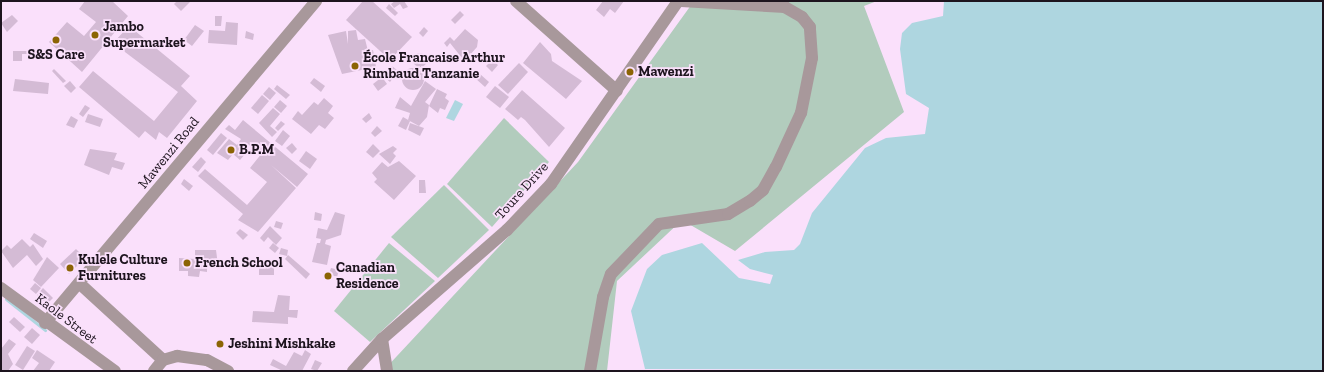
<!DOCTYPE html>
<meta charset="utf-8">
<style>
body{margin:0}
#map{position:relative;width:1324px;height:372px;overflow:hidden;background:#fae0fb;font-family:"Zilla Slab",serif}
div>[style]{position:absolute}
.green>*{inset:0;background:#b2ccbd}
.water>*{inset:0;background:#aed6e0}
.stream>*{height:3px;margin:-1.5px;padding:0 1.5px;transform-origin:1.5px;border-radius:1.5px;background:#aed6e0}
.building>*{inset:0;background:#d4bbd5}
.round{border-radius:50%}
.minor>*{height:12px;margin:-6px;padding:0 6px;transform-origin:6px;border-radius:6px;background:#a8989b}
.dots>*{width:11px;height:11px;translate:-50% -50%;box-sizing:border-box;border:2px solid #fae0fb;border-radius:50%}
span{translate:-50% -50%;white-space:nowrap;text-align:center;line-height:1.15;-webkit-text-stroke:3.5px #fae0fb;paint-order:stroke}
.poi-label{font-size:14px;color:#1d141e;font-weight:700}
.left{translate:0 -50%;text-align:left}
.street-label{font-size:14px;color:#1d141e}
.frame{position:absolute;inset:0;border:2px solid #1d141e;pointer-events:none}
</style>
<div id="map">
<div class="green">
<div style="clip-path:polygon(694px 1px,877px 1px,864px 6px,904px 112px,735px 251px,682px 220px,617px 281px,607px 371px,383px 371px,578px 162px)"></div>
<div style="clip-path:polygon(504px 118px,549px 162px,492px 227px,447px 184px)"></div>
<div style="clip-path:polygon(444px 185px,489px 230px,438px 278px,391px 237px)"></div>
<div style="clip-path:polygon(389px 243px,435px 281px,370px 342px,334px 311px)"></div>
</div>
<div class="water">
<div style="clip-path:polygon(944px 1px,1323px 1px,1323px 371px,645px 369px,631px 311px,647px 269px,662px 255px,702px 243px,739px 278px,770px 284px,773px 275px,750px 269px,738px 260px,765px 252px,794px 250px,800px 244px,812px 213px,865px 148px,886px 138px,925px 134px,929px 108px,906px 94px,900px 49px,902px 33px,912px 23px,943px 16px)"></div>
<div style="clip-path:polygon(455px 100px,463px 104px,454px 121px,446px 118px)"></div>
</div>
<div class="stream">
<div style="left:6px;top:299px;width:50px;rotate:38.5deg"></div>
</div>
<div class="building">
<div style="clip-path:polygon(85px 1px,112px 1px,128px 16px,82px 72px,49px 42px,67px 22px,84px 36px,96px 22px,79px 9px)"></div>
<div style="clip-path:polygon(177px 1px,188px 1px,190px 2px,181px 11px,174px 4px)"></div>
<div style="clip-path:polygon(363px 1px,372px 1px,412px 37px,390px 60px,346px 20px)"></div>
<div style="clip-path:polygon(395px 1px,404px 1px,408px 7px,403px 9px,400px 4px,394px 8px,391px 4px)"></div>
<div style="clip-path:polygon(603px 1px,624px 1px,615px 13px,610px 9px,604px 17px,596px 10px)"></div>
<div style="clip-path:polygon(389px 4px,398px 13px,395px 16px,386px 8px)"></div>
<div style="clip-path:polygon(460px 11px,464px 15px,455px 24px,451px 20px)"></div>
<div style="clip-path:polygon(12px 15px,18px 21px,7px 32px,1px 23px)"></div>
<div style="clip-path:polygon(215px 16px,222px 16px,221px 26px,215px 26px)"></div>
<div style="clip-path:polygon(226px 22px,238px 23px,237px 45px,208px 43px,209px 30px,225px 31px)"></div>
<div style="clip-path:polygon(195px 25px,204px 31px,192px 46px,184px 40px)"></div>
<div style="clip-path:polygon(129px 26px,190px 76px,181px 86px,197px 101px,167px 138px,159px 132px,156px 140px,145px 131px,139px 138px,79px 87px,93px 71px,154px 121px,178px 92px,113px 43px)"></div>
<div style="clip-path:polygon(424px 27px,428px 31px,423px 37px,419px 33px)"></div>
<div style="clip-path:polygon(465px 29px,478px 40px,477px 47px,469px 56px,466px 54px,462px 58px,450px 43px,447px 47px,444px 43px,450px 37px,454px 41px)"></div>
<div style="clip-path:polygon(356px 30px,358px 40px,365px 39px,368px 51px,373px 50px,376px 67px,342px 74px,328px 35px,346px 31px,348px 44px,348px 31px)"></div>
<div style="clip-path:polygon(246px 31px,254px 34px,253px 40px,245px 38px)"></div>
<div style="clip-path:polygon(540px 42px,551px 54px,552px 61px,582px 81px,566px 99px,523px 63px)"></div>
<div style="clip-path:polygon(13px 51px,29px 51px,29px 54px,22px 54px,22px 61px,13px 61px)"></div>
<div class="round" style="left:413px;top:53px;width:14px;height:14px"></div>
<div style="clip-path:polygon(492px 60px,498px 65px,492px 72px,486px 66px)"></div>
<div style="clip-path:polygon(519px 63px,528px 72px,508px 94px,498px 85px)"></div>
<div style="clip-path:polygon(392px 66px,398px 71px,390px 82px,383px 76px)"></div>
<div class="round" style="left:402px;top:68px;width:22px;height:22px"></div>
<div style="clip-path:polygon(54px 69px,66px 81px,63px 83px,52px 71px)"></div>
<div style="clip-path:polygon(480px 74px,489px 82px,485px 87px,475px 78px)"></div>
<div style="clip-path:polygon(382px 77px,387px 84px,378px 91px,373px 84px)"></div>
<div style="clip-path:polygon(314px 78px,325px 86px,321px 92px,310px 83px)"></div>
<div style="clip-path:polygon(15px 79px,49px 83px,48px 94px,13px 91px)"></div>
<div style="clip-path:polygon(70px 81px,76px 88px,71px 93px,64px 86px)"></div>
<div style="clip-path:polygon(425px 81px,436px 89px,425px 102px,429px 105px,427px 117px,419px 126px,408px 120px,410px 113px,395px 108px,400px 97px,411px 106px)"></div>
<div style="clip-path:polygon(277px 85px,290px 95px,286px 99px,274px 89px)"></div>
<div style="clip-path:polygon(495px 86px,509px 97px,500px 108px,486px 97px)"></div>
<div style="clip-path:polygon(269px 87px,276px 93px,270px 100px,263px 94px)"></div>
<div style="clip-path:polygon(437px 89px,447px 94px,445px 98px,449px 101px,445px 110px,440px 108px,438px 113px,429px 106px)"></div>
<div style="clip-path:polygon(522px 90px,565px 128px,549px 147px,525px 120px,521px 117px,518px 120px,505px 109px)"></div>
<div style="clip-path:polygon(262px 95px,269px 101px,258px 114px,251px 108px)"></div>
<div style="clip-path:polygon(324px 98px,333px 106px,328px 113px,334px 118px,325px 129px,319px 125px,311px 134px,292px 119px,298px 111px,302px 115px,314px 102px,318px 105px)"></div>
<div style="clip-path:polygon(280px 100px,287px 106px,281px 113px,274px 107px)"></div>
<div style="clip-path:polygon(85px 105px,90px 108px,83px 117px,79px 114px)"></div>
<div style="clip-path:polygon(273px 108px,280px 114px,270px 126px,277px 132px,272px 137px,259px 123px)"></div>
<div style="clip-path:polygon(369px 113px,372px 118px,366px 123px,362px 119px)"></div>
<div style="clip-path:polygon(88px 114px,103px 119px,100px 127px,85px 122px)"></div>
<div style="clip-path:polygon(71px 116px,78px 120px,74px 128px,66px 125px)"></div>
<div style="clip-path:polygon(403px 117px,410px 121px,406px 130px,398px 126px)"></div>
<div style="clip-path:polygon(243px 120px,308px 174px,297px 187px,271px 165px,296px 188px,258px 232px,238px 220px,243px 214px,198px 176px,205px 169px,247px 205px,267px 182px,250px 168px,262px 153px,244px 142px,240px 147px,246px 153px,240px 160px,233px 154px,228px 160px,217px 153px,229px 139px,237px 145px,241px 139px,225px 129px,229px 125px,235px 130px)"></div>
<div style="clip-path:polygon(281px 121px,285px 124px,278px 131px,275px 128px)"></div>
<div style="clip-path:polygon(410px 123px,424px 128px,420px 136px,408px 130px)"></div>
<div style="clip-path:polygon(377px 126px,382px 131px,375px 137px,371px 133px)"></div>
<div style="clip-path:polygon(283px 130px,290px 136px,282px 146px,275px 141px)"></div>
<div style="clip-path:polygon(221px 133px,227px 138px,213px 155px,207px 150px)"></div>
<div style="clip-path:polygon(292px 143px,297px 149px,292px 154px,286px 148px)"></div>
<div style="clip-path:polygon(373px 144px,380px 151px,373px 158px,366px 152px)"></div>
<div style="clip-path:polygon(393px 146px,397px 149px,393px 153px,396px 156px,390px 164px,379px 154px)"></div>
<div style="clip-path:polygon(90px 149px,117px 153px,114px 160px,125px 163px,122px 170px,112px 167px,109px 175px,84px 165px)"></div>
<div style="clip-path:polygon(306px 151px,317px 159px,310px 169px,299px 161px)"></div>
<div style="clip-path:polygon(201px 157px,206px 162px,198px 172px,192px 167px)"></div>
<div style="clip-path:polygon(399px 161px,416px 176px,394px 200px,374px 182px,377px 179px,372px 173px,382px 162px,388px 167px)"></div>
<div style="clip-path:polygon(184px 179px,193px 186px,189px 191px,181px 184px)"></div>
<div style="clip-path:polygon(419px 180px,425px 180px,426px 193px,419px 193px)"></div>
<div style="clip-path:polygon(315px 212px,322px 214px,321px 221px,314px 220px)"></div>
<div style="clip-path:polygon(335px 212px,345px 215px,341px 235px,326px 240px,325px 244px,331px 246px,327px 265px,312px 262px,317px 243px,320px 243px,321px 239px,316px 238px,318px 228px,327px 230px)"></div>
<div style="clip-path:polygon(276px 221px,283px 223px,281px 229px,274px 227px)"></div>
<div style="clip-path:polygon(270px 226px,282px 238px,276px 245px,268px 237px,264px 242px,260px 238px)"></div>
<div style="clip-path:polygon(240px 229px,248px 235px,243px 240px,236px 233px)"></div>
<div style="clip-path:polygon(34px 233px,47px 241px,43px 248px,30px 239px)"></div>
<div style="clip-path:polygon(22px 239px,30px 247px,33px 244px,43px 259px,36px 266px,27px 255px,13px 268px,1px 251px,7px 245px,11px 249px)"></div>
<div style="clip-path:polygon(273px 243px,279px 248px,275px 253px,269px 248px)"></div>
<div style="clip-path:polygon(281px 248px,288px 250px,287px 256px,279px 254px)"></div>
<div style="clip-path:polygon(76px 249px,85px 258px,69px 274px,60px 264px)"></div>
<div style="clip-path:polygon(195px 250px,216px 250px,218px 265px,207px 264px,207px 272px,200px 271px,199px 277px,188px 276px,188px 271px,179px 271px,179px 258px,195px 259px)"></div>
<div style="clip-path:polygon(288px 255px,310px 274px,306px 279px,285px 259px)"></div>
<div style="clip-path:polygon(47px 257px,59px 268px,41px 287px,33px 280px)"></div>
<div style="clip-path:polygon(259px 266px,274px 266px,274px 275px,259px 275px)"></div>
<div style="clip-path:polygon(331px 268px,339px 270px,337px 277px,329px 274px)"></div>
<div style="clip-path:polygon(35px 283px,41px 288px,36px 294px,30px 289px)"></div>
<div style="clip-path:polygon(43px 288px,53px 298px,47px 304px,37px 295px)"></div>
<div style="clip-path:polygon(278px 295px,290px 296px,289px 310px,298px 310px,297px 318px,288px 317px,288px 324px,252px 322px,253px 311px,274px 312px)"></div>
<div style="clip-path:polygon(14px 317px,25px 327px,20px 332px,9px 322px)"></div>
<div style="clip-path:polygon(32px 328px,40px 335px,32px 344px,24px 337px)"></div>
<div style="clip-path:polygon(9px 339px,16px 344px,8px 354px,13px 364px,8px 371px,1px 371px,1px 349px)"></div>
<div style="clip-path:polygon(27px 346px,35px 351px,23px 370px,15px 365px)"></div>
<div style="clip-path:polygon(37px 350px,55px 362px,49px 371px,33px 371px,39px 363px,32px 358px)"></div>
<div style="clip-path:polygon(305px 350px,311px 354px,302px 371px,283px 371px,270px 365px,273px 359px,286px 366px,294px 352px,302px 356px)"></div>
<div style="clip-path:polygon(315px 360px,322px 363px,317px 371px,311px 369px)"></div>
</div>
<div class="minor">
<div style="left:516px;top:1px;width:135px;rotate:41.7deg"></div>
<div style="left:79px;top:283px;width:114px;rotate:42.5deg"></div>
<div style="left:1px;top:288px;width:141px;rotate:36.1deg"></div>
<div style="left:45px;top:323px;width:421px;rotate:-49.9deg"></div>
<div style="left:382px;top:339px;width:32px;rotate:81deg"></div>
<div style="left:154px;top:371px;width:14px;rotate:-51deg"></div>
<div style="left:163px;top:360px;width:15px;rotate:-16deg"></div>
<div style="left:177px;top:356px;width:30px;rotate:8deg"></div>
<div style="left:207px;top:360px;width:24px;rotate:28deg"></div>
<div style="left:353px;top:371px;width:43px;rotate:-47.8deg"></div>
<div style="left:382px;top:339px;width:166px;rotate:-41.1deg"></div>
<div style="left:507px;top:230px;width:64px;rotate:-46.3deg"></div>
<div style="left:551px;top:184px;width:223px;rotate:-55.2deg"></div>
<div style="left:590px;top:371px;width:75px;rotate:-80deg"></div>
<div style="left:603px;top:297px;width:24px;rotate:-71deg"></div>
<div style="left:611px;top:274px;width:69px;rotate:-46.2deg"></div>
<div style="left:659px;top:224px;width:70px;rotate:-8.2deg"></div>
<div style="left:728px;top:214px;width:26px;rotate:-31deg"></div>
<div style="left:750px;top:201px;width:17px;rotate:-40deg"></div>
<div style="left:763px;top:190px;width:26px;rotate:-61deg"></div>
<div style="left:776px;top:167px;width:60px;rotate:-65.2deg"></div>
<div style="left:801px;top:113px;width:56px;rotate:-78.7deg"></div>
<div style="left:812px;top:58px;width:31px;rotate:-94deg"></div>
<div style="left:810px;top:27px;width:13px;rotate:-129deg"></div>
<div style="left:802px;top:17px;width:20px;rotate:-150deg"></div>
<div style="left:785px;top:7px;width:104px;rotate:-176.7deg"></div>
</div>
<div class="dots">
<div style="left:95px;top:35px;background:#8b6404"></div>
<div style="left:56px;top:40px;background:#8b6404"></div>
<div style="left:355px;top:66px;background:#8b6404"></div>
<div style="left:630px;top:72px;background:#8b6404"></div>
<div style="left:231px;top:150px;background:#8b6404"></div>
<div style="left:187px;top:263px;background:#8b6404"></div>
<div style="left:70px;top:268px;background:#8b6404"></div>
<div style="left:328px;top:276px;background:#8b6404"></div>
<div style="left:220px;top:344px;background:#8b6404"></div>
</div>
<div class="poi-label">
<span class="left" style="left:103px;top:35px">Jambo<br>Supermarket</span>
<span style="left:56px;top:55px">S&amp;S Care</span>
<span class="left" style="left:363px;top:66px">École Francaise Arthur<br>Rimbaud Tanzanie</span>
<span class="left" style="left:638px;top:72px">Mawenzi</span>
<span class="left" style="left:239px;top:150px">B.P.M</span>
<span class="left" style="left:78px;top:268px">Kulele Culture<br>Furnitures</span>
<span class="left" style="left:195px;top:263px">French School</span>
<span class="left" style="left:336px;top:276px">Canadian<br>Residence</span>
<span class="left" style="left:228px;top:344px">Jeshini Mishkake</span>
</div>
<div class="street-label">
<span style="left:169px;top:153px;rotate:-51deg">Mawenzi Road</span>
<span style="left:522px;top:191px;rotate:-48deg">Toure Drive</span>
<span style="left:66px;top:319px;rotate:37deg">Kaole Street</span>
</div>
<div class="frame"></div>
</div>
